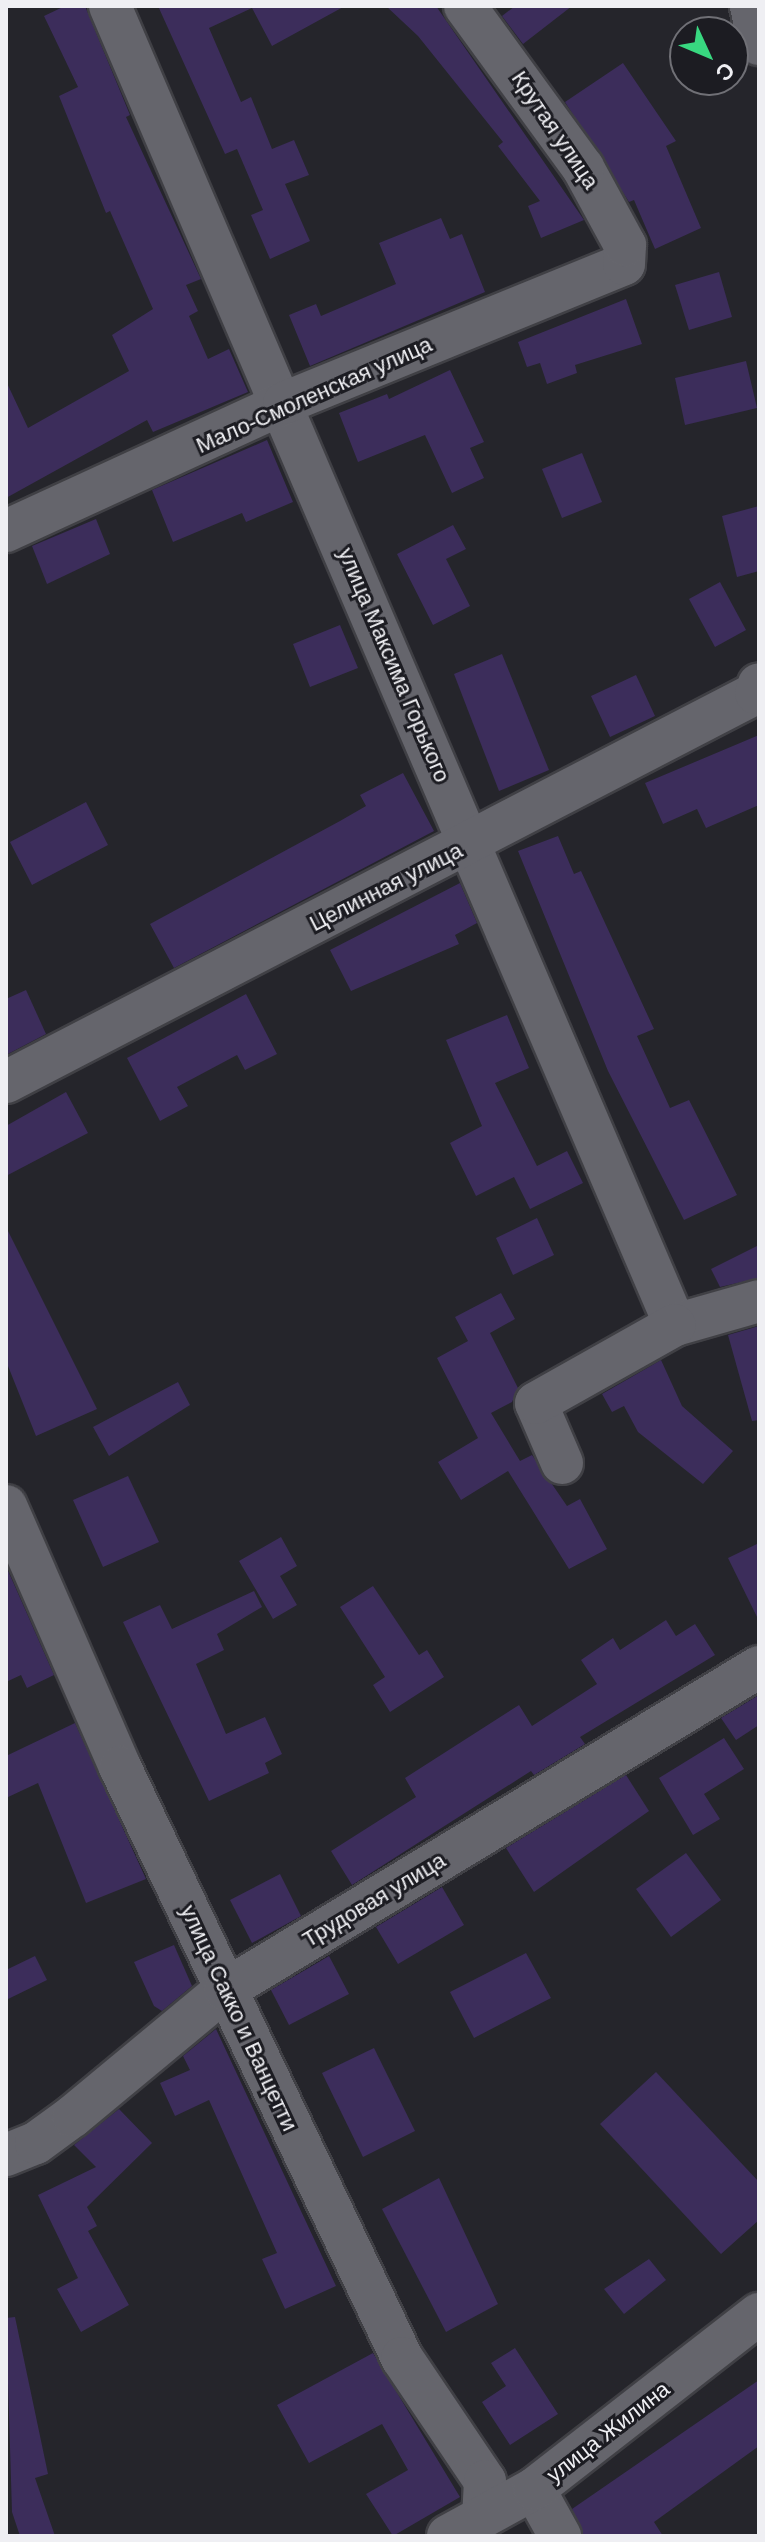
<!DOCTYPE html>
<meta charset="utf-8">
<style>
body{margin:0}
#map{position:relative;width:765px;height:2542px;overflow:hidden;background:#25252b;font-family:Arial,sans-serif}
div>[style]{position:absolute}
.building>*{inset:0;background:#3c2d5b}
.roads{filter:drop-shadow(2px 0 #404045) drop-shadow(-2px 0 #404045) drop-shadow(0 2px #404045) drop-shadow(0 -2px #404045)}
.minor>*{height:42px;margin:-21px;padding:0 21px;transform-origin:21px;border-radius:21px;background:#65656c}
span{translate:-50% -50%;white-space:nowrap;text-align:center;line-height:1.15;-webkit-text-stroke:6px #1c1c22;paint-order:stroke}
.street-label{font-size:22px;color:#efeff3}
.frame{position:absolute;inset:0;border:8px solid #efeff3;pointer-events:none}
.north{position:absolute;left:669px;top:16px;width:80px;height:80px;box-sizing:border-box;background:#1c1c22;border:2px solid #707076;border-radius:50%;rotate:134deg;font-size:22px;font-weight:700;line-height:32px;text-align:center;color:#efeff3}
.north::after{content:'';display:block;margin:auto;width:28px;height:36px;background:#38d880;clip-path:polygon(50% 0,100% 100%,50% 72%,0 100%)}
</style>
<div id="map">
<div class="building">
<div style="clip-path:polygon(65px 6px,85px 6px,130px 115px,126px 117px,201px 279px,186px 285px,198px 311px,189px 316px,208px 359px,229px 349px,248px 392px,153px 432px,147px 420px,6px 498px,6px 381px,28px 428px,129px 371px,112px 335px,153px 309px,110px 211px,106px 213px,59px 96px,78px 87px,44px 16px)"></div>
<div style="clip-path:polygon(158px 6px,345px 6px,272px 46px,252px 8px,209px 28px,241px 102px,251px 97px,272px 149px,294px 140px,309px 175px,285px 184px,310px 241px,270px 259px,251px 215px,263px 210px,237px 149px,225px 154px)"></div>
<div style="clip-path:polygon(386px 6px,436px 6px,584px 220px,541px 238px,528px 206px,540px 201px,498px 146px,503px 142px,418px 36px)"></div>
<div style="clip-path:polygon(515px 6px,572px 6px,523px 44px,502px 16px)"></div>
<div style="clip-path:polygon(623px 63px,676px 141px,666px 146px,701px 228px,655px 249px,634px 200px,629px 202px,565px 102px)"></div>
<div style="clip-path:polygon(441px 218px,450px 239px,462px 234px,485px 292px,310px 366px,289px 315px,316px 304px,321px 316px,396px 284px,379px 243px)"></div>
<div style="clip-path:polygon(719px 272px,732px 317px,689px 330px,675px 285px)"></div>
<div style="clip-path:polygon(626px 299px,642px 344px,575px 365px,577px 373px,547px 384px,540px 363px,527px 367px,518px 342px)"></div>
<div style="clip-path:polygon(746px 361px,757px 408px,685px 425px,675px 378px)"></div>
<div style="clip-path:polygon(450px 370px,484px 442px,470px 448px,484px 478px,452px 493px,425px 435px,358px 462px,339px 413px,387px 394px,389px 399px)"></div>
<div style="clip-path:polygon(267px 440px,293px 502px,246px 522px,242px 513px,173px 542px,152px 490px)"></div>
<div style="clip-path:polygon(582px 453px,602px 502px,562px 518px,542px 469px)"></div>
<div style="clip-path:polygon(759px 506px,759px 571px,737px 577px,722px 516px)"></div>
<div style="clip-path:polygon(96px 519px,110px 554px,47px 584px,32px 546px)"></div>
<div style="clip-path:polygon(453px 525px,466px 549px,446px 559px,470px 606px,433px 625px,397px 554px)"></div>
<div style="clip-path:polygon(720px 582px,746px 630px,715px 647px,689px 599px)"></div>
<div style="clip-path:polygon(340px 625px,358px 668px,310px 687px,293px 644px)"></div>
<div style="clip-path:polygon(502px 654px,549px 770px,499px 791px,454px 674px)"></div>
<div style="clip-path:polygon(636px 675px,655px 716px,610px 737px,591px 696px)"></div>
<div style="clip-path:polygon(759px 735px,759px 805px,706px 828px,697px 809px,663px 824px,645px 783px)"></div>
<div style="clip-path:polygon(403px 773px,434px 831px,174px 968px,150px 924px,340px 821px,366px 806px,360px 795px)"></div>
<div style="clip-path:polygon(86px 802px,108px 845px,32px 885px,10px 842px)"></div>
<div style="clip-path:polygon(558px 836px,574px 874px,581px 871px,654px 1029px,637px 1036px,670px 1108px,689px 1100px,737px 1195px,684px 1220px,608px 1071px,518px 851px)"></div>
<div style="clip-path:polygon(460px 883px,477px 923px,455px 935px,459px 944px,351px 991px,330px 950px)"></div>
<div style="clip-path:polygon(26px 990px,46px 1034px,6px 1055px,6px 999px)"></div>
<div style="clip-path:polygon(246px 994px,277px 1054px,245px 1070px,237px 1055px,177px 1087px,188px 1106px,160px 1121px,127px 1058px)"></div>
<div style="clip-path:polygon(507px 1015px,529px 1068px,495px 1083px,537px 1166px,567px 1151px,583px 1183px,530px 1209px,514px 1177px,476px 1196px,450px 1143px,482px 1126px,446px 1040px)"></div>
<div style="clip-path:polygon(66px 1092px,88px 1133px,6px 1176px,6px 1126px)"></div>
<div style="clip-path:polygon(537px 1218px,554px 1255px,513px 1275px,496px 1238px)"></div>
<div style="clip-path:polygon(6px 1227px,97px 1409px,36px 1436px,6px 1361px)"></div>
<div style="clip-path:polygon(759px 1245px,759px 1278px,720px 1287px,711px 1269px)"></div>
<div style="clip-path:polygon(501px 1293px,515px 1319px,490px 1333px,518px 1388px,512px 1402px,491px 1413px,520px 1461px,532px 1455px,567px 1506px,580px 1499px,607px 1549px,569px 1569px,508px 1471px,461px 1500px,438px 1462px,478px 1438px,437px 1358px,468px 1341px,455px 1317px)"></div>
<div style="clip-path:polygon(759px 1326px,759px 1420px,752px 1421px,728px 1335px)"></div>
<div style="clip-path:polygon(661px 1360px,682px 1406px,733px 1451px,703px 1484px,638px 1432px,624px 1406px,612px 1412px,602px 1394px)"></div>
<div style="clip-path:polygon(178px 1382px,190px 1405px,109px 1456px,93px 1427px)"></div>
<div style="clip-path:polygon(128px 1476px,159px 1542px,103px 1567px,73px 1500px)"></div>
<div style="clip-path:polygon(281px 1537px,297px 1566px,280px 1576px,297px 1605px,273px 1619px,239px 1561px)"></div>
<div style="clip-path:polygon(759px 1543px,759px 1621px,728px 1558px)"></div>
<div style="clip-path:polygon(6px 1566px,54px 1675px,27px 1688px,21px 1675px,6px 1682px)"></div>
<div style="clip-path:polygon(373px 1586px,419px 1655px,427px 1650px,444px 1677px,390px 1712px,373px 1685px,385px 1677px,340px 1607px)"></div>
<div style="clip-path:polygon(254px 1591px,262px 1607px,217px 1634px,224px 1650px,196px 1664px,226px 1734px,265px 1717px,282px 1754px,265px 1763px,269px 1773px,209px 1801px,123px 1622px,160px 1605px,172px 1629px)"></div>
<div style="clip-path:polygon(666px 1620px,676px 1636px,695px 1624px,715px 1655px,580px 1737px,585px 1744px,534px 1775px,531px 1771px,352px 1885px,331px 1851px,416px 1797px,405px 1778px,519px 1705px,532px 1726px,597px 1684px,581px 1660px,613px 1638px,620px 1650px)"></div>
<div style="clip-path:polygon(759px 1695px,759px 1725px,736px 1740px,721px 1718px)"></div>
<div style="clip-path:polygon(75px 1723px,146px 1879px,86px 1903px,38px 1783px,6px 1798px,6px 1756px)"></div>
<div style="clip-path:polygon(724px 1738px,744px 1769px,704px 1794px,720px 1819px,693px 1835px,659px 1778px)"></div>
<div style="clip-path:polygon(626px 1775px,649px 1811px,534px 1892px,506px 1848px)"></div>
<div style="clip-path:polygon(686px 1853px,721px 1900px,671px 1937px,636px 1889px)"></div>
<div style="clip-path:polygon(280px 1874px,301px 1916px,252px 1943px,230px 1900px)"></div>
<div style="clip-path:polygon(442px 1887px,464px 1925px,398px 1964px,376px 1927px)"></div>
<div style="clip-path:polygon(174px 1945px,192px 1986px,162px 2011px,154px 2006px,134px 1962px)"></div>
<div style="clip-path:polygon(526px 1953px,551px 1998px,474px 2038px,450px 1992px)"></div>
<div style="clip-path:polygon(35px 1956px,47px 1980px,6px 2000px,6px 1970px)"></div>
<div style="clip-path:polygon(329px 1956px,349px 1994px,289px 2025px,271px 1990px)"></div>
<div style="clip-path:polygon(216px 2029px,336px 2286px,285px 2309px,262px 2259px,277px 2253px,209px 2100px,175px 2116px,160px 2083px,190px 2070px,183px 2056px)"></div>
<div style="clip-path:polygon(374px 2048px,415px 2131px,363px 2157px,322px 2073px)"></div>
<div style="clip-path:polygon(656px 2072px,759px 2182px,759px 2220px,721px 2254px,600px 2124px)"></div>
<div style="clip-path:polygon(119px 2109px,152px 2143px,87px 2207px,97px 2226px,88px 2231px,129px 2305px,81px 2332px,57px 2289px,78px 2278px,38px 2195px,96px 2167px,74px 2145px)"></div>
<div style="clip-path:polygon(439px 2178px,498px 2304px,446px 2332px,382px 2209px)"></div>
<div style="clip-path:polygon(649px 2259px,666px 2280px,624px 2314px,604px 2289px)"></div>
<div style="clip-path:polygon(15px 2317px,48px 2474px,35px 2478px,55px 2536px,20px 2536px,12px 2512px,6px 2318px)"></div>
<div style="clip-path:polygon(515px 2348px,558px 2414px,510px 2445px,482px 2402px,506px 2386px,491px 2363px)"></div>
<div style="clip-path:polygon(373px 2353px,460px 2497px,393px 2536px,366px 2494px,408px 2470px,382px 2424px,309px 2463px,277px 2405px)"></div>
<div style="clip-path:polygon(759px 2380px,759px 2446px,654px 2522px,663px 2536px,584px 2536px,572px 2509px)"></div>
</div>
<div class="roads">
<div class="minor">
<div style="left:110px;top:6px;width:1435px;rotate:66.81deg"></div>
<div style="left:675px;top:1325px;width:87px;rotate:-15.9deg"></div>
<div style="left:751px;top:6px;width:39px;rotate:78deg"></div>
<div style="left:6px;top:531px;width:306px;rotate:-24.7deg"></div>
<div style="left:284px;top:403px;width:367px;rotate:-22.2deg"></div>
<div style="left:624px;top:264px;width:19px;rotate:-87deg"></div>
<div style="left:625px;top:245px;width:88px;rotate:-118.6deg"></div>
<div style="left:583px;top:168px;width:200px;rotate:-126.1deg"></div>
<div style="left:6px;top:1082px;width:845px;rotate:-27.41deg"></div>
<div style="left:756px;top:693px;width:9px;rotate:-72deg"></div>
<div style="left:562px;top:1463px;width:65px;rotate:-113.4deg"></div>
<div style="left:536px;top:1403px;width:159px;rotate:-29.3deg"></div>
<div style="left:6px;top:1506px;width:285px;rotate:66.4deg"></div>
<div style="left:120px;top:1767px;width:655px;rotate:64.49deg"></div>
<div style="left:402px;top:2358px;width:148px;rotate:56deg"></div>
<div style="left:485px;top:2481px;width:35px;rotate:93deg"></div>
<div style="left:6px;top:2155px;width:32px;rotate:-22deg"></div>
<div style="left:36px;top:2143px;width:46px;rotate:-36.1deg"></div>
<div style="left:73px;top:2116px;width:197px;rotate:-39.7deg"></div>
<div style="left:225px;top:1990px;width:624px;rotate:-31.17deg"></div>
<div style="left:534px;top:2489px;width:54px;rotate:61deg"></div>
<div style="left:448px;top:2536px;width:98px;rotate:-28.7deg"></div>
<div style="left:534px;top:2489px;width:285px;rotate:-37.9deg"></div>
</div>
</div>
<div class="street-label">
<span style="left:555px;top:130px;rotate:56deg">Крутая улица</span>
<span style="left:314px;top:395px;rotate:-24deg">Мало-Смоленская улица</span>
<span style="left:394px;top:665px;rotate:67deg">улица Максима Горького</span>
<span style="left:386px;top:887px;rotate:-27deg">Целинная улица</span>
<span style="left:374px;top:1900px;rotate:-31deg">Трудовая улица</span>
<span style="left:239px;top:2018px;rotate:65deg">улица Сакко и Ванцетти</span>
<span style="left:608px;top:2432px;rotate:-38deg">улица Жилина</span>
</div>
<div class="frame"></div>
<div class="north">С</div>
</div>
